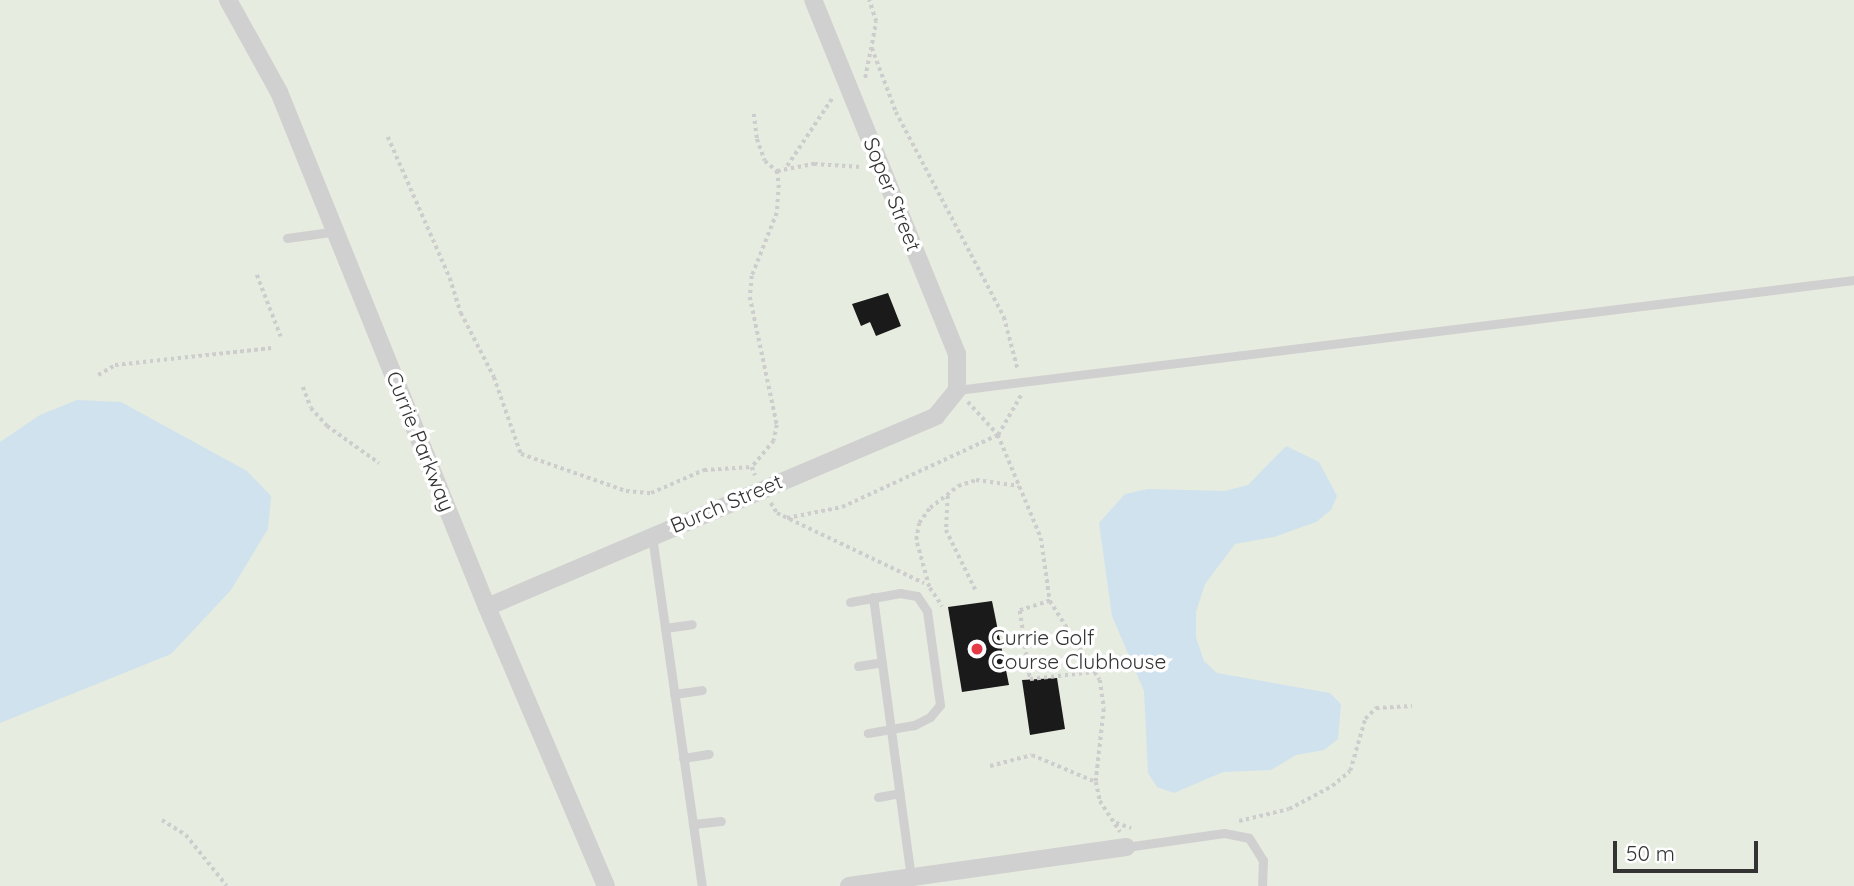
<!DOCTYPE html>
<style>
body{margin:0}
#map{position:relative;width:1854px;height:886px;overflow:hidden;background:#fff;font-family:Quicksand,sans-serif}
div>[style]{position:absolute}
.green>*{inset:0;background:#e6ecdf}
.water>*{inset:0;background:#cfe2ee}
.building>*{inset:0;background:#1a1a1a}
.path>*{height:3.5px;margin-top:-1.75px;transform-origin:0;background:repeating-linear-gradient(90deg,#cdcdcd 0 3.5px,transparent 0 7px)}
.service>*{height:9px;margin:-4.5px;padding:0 4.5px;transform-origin:4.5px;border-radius:4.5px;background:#d0d0d0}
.minor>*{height:18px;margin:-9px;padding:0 9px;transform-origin:9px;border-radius:9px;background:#d0d0d0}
.dots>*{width:19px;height:19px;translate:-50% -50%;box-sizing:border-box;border:4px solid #fff;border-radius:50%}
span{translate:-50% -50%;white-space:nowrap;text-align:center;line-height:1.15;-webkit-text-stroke:7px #fff;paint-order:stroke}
.street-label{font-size:21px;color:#333}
.poi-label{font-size:21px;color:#333}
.left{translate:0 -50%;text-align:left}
.scale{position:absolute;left:1613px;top:841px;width:145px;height:32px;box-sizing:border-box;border:4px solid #333;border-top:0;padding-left:9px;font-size:21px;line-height:24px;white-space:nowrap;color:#333;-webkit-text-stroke:5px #fff;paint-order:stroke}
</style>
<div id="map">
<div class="green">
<div style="clip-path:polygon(0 0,1854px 0,1854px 886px,0 886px)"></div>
</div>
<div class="water">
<div style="clip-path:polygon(77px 400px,121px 402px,247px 471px,271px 496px,268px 529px,231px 590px,171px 654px,0 723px,0 442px,40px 415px)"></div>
<div style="clip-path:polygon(1286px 446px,1319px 462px,1337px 496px,1331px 510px,1316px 522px,1274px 537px,1235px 544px,1205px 584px,1196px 612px,1196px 637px,1204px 661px,1217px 673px,1330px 693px,1341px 704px,1338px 739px,1324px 750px,1296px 755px,1271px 770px,1223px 772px,1174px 793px,1157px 787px,1148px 773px,1144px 691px,1112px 616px,1099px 523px,1125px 494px,1148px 489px,1225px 491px,1248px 485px)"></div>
</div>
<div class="building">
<div style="clip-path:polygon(888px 293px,901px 326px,876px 336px,870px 322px,861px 326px,852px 304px)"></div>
<div style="clip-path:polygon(992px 601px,1009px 685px,962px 692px,948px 607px)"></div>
<div style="clip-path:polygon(1057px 678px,1065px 729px,1030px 735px,1022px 680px)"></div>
</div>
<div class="path">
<div style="left:872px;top:48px;width:68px;rotate:69.4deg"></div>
<div style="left:896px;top:112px;width:232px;rotate:62.2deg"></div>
<div style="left:1004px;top:317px;width:55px;rotate:75.2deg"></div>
<div style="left:865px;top:78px;width:57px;rotate:-78.9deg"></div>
<div style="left:876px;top:22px;width:23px;rotate:-108deg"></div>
<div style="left:754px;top:114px;width:25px;rotate:83deg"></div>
<div style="left:757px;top:139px;width:23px;rotate:70deg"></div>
<div style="left:765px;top:161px;width:16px;rotate:40deg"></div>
<div style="left:777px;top:171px;width:14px;rotate:82deg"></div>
<div style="left:779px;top:185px;width:28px;rotate:94deg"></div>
<div style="left:777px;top:213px;width:68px;rotate:111.6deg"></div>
<div style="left:752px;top:276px;width:21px;rotate:95deg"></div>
<div style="left:750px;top:297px;width:131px;rotate:78.1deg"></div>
<div style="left:777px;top:425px;width:16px;rotate:101deg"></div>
<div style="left:774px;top:441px;width:34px;rotate:130deg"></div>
<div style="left:752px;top:467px;width:9px;rotate:69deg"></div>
<div style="left:388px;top:137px;width:154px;rotate:66.3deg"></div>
<div style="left:450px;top:278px;width:37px;rotate:73deg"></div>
<div style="left:461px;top:313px;width:72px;rotate:62.7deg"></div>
<div style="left:494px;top:377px;width:82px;rotate:70.7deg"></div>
<div style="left:521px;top:454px;width:111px;rotate:19.4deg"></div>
<div style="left:626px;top:491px;width:25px;rotate:5deg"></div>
<div style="left:651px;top:493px;width:58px;rotate:-23.5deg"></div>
<div style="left:704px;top:470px;width:48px;rotate:-3.6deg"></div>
<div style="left:787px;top:166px;width:83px;rotate:-56.3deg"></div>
<div style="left:777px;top:171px;width:38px;rotate:-11deg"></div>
<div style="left:814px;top:164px;width:47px;rotate:3.7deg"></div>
<div style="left:257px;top:275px;width:66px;rotate:68.8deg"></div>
<div style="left:98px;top:375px;width:20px;rotate:-30deg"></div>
<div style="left:115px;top:365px;width:157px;rotate:-6.2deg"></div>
<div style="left:303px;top:387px;width:22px;rotate:69deg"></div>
<div style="left:311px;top:408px;width:24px;rotate:48deg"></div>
<div style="left:327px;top:426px;width:64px;rotate:35.4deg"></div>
<div style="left:968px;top:402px;width:45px;rotate:47.7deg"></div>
<div style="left:998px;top:435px;width:112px;rotate:67.3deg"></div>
<div style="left:1041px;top:538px;width:64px;rotate:81.9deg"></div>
<div style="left:1050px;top:601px;width:93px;rotate:57.7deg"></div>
<div style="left:1100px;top:680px;width:29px;rotate:82deg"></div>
<div style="left:1104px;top:709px;width:73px;rotate:96.3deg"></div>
<div style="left:1096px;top:782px;width:19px;rotate:78deg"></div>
<div style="left:1100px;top:801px;width:37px;rotate:57deg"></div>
<div style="left:948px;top:496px;width:34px;rotate:93deg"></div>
<div style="left:946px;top:530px;width:68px;rotate:63.8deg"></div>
<div style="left:771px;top:503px;width:12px;rotate:59deg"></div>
<div style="left:777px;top:513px;width:163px;rotate:25.5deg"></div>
<div style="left:787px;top:518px;width:56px;rotate:-11.3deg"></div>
<div style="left:842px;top:507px;width:172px;rotate:-24.8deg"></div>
<div style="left:998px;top:435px;width:46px;rotate:-60.1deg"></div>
<div style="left:929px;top:587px;width:49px;rotate:-105.5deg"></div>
<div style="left:916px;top:540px;width:17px;rotate:-80deg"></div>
<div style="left:919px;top:523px;width:19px;rotate:-54deg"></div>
<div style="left:930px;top:508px;width:36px;rotate:-38deg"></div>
<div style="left:958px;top:486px;width:19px;rotate:-18deg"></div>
<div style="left:976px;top:480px;width:43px;rotate:7.9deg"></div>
<div style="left:930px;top:588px;width:22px;rotate:56deg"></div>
<div style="left:1050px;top:601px;width:32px;rotate:162deg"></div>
<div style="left:1020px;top:611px;width:69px;rotate:81.6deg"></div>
<div style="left:1030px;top:679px;width:65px;rotate:-6.1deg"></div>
<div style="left:990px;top:766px;width:43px;rotate:-14.7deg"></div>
<div style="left:1032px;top:755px;width:69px;rotate:22.9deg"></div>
<div style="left:162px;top:820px;width:28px;rotate:32deg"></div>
<div style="left:186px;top:835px;width:65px;rotate:51.2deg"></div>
<div style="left:1239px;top:821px;width:51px;rotate:-13.5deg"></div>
<div style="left:1289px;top:809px;width:49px;rotate:-28.1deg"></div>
<div style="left:1332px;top:786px;width:23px;rotate:-40deg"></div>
<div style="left:1350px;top:771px;width:54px;rotate:-73.9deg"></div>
<div style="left:1365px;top:719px;width:16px;rotate:-45deg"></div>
<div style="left:1376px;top:708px;width:36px;rotate:-3deg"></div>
<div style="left:1116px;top:823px;width:16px;rotate:18deg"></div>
</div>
<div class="service">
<div style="left:287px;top:238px;width:51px;rotate:-7.8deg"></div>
<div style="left:957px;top:390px;width:904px;rotate:-6.99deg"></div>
<div style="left:652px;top:536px;width:354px;rotate:81.9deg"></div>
<div style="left:873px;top:597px;width:283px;rotate:82.3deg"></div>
<div style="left:850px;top:602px;width:51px;rotate:-10.2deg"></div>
<div style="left:900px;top:593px;width:17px;rotate:10deg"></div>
<div style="left:917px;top:596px;width:18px;rotate:56deg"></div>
<div style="left:927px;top:611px;width:95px;rotate:82.1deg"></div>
<div style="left:940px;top:705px;width:16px;rotate:130deg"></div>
<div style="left:930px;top:717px;width:18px;rotate:153deg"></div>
<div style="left:914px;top:725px;width:47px;rotate:170.1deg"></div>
<div style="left:665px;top:628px;width:27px;rotate:-8deg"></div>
<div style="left:858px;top:666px;width:24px;rotate:-9deg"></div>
<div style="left:674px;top:694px;width:28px;rotate:-8deg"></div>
<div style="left:683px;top:758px;width:26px;rotate:-9deg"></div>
<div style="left:878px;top:797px;width:22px;rotate:-10deg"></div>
<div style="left:693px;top:824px;width:28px;rotate:-6deg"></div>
<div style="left:1126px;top:847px;width:99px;rotate:-8.1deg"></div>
<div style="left:1224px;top:833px;width:25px;rotate:11deg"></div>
<div style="left:1249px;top:838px;width:26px;rotate:58deg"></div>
<div style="left:1263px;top:860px;width:26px;rotate:92deg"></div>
</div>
<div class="minor">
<div style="left:228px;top:0;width:105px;rotate:61deg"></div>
<div style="left:279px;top:92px;width:555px;rotate:68.01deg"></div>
<div style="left:487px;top:607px;width:303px;rotate:66.9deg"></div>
<div style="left:487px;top:607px;width:488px;rotate:-23deg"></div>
<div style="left:936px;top:416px;width:33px;rotate:-51deg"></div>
<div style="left:957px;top:390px;width:36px;rotate:-90deg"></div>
<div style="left:957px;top:354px;width:382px;rotate:-112.1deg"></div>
<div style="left:849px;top:886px;width:280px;rotate:-8deg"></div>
</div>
<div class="dots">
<div style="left:977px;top:649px;background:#e63946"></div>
</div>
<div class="street-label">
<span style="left:893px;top:194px;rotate:68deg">Soper Street</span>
<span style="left:421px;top:441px;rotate:68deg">Currie Parkway</span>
<span style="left:726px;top:503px;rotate:-23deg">Burch Street</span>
</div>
<div class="poi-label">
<span class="left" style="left:991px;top:649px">Currie Golf<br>Course Clubhouse</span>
</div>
<div class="scale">50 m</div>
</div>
